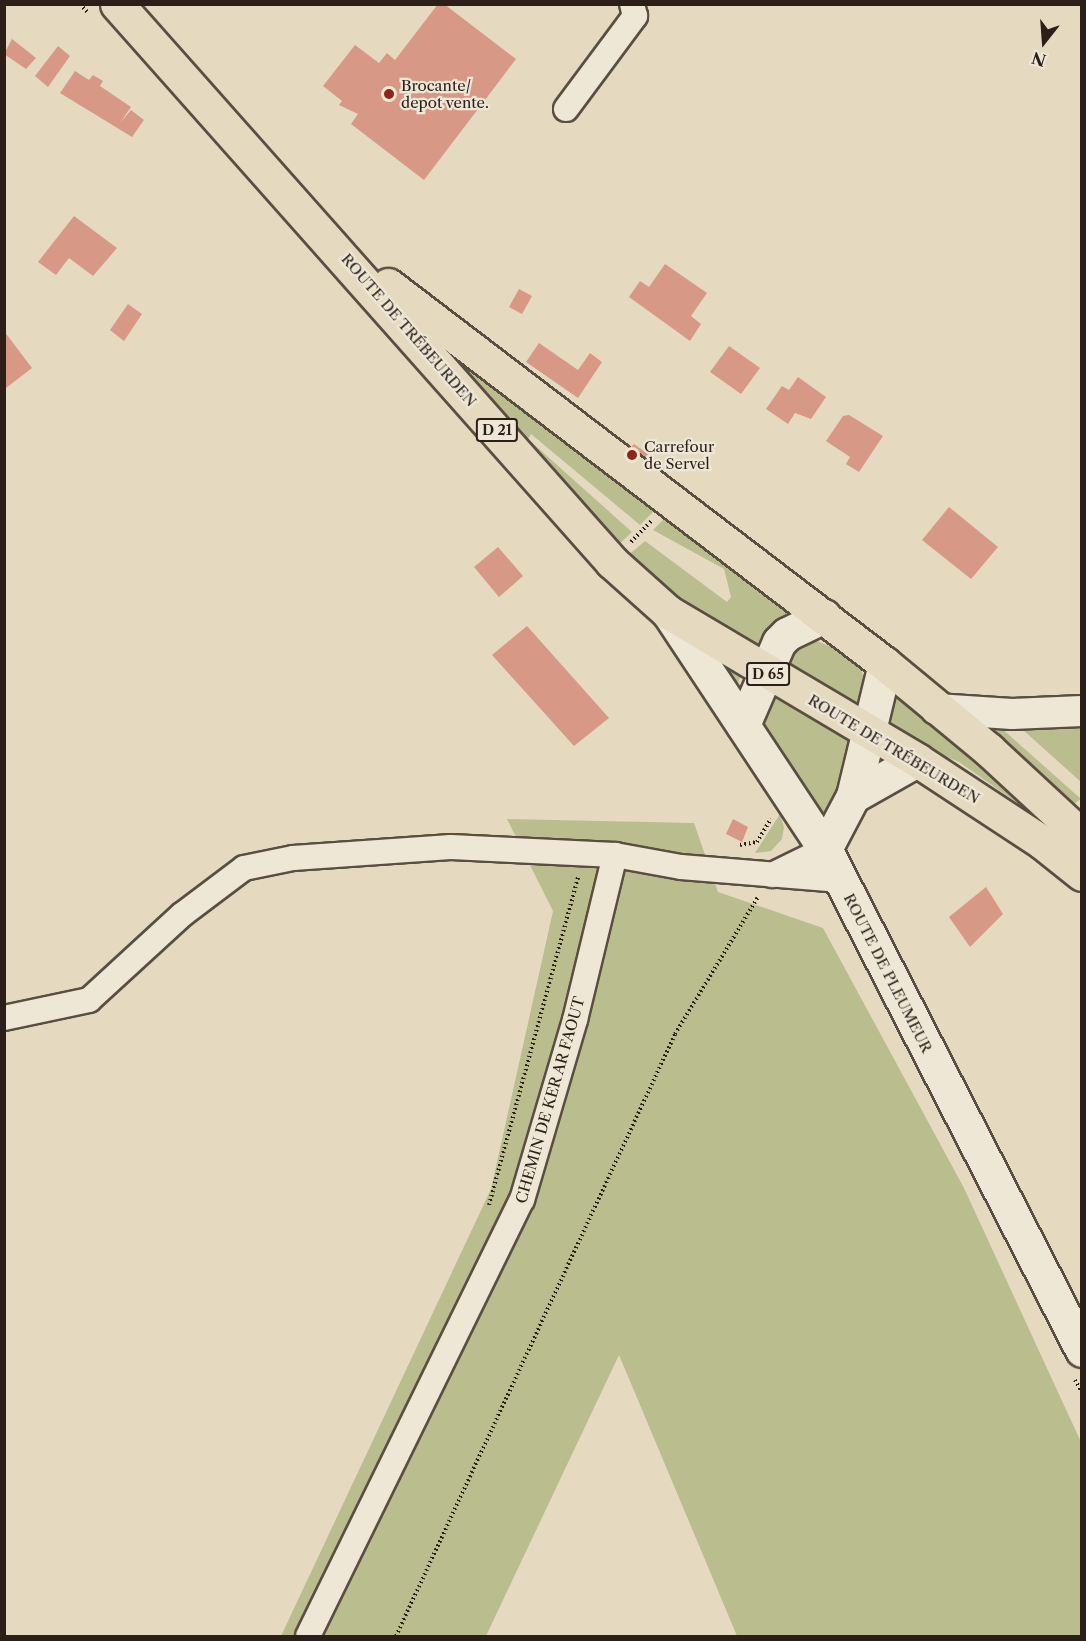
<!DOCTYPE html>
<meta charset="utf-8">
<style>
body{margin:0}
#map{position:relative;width:1086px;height:1641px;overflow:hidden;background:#e5dac0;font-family:"Libre Caslon Text",serif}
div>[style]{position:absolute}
.green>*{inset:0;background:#babe8f}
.building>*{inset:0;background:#d79886}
.path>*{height:4px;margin-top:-2px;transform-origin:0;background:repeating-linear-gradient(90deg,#2c1f18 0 1.5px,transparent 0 4.5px)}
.roads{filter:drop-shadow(2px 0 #5a4e42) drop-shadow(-2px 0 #5a4e42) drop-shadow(0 2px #5a4e42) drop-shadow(0 -2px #5a4e42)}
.minor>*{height:24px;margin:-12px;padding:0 12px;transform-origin:12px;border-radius:12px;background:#eee7d6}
.tertiary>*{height:30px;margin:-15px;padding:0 15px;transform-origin:15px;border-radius:15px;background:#eee7d6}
.secondary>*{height:33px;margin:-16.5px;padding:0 16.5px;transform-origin:16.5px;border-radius:16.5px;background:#eee7d6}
.primary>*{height:33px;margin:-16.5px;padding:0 16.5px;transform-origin:16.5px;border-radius:16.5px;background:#e5dac0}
.dots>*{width:16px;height:16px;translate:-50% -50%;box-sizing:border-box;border:3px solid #eee7d6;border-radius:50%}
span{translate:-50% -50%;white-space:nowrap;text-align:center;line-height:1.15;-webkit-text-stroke:4.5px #eee7d6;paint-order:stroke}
.shield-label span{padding:2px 4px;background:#eee7d6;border:2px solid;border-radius:4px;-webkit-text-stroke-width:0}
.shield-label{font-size:14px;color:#2c1f18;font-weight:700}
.poi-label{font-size:15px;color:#2c1f18}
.left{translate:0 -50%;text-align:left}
.street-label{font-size:15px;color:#2c1f18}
.frame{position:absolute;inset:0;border:6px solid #2c1f18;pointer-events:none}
.north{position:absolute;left:1014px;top:12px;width:60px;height:60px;-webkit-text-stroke:4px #eee7d6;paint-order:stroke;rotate:197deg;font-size:16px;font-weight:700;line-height:24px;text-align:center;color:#2c1f18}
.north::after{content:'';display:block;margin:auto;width:21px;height:27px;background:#2c1f18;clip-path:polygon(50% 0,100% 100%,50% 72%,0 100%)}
</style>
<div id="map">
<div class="green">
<div style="clip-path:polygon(407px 312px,658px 507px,640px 525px,531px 434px,528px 439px,632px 532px,614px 549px)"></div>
<div style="clip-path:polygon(668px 515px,794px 615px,766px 636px,754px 654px,702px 621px,625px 558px,645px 541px,727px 602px,731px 597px,724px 569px,653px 530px)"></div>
<div style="clip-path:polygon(817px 641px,836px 649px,860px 666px,865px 682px,860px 715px,788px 669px,791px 650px)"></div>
<div style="clip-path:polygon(713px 654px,742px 671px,735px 693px)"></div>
<div style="clip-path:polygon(769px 691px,857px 737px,826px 838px,763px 729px)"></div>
<div style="clip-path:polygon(893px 693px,983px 762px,1037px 812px,1030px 812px,959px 762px,886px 732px,888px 694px)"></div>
<div style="clip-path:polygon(969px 726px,999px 726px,1081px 799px,1071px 806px)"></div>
<div style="clip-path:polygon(1081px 726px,1081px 782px,1023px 730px,1046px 730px)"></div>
<div style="clip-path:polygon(780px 814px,784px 827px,782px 839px,771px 851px,755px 853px)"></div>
<div style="clip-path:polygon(507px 819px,694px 823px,718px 892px,823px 928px,964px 1188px,1081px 1442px,1081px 1636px,737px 1636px,619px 1355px,486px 1636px,281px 1636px,491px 1189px,553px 911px)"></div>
</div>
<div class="building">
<div style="clip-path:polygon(438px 4px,444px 4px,516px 59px,424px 180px,351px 124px,358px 114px,339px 105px,342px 101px,323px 86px,355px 45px,379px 63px,387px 53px,395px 60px)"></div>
<div style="clip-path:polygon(12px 39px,36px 58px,26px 69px,4px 54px)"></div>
<div style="clip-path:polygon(58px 46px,70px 56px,48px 87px,35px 76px)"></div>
<div style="clip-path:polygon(75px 71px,89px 80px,93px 75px,103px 81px,100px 86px,131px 107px,120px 123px,131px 110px,144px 120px,132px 137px,60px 93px)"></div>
<div style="clip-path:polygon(74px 216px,117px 248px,93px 276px,69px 258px,56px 275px,38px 262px)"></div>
<div style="clip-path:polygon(665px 264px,707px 293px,691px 316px,701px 324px,690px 341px,629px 297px,640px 281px,649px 287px)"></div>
<div style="clip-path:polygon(519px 289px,532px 296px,522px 314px,509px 307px)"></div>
<div style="clip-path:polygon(128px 304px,142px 314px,124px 341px,110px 330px)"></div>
<div style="clip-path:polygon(4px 331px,32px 368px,6px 388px,4px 386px)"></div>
<div style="clip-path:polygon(539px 343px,578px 370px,590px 353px,602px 362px,578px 398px,526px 362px)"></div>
<div style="clip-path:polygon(729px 346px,760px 368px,741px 394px,710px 372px)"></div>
<div style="clip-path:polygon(798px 377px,826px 397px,811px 419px,795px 413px,788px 424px,766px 409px,782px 386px,789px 390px)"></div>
<div style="clip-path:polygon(849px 415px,883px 436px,859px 472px,846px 464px,850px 457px,826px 441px,843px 416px)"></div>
<div style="clip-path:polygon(634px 444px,648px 454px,643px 460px,629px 450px)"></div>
<div style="clip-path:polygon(949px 507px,998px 547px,971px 579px,922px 540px)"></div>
<div style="clip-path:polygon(498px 547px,523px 576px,499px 597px,474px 567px)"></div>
<div style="clip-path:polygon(527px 626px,609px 718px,574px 746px,492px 655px)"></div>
<div style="clip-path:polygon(733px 819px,748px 827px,742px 842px,726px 834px)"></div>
<div style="clip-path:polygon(986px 887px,1003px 914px,970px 947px,949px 917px)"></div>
</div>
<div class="path">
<div style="left:80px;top:4px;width:12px;rotate:48deg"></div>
<div style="left:631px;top:542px;width:29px;rotate:-46deg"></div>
<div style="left:740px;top:845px;width:17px;rotate:-10deg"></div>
<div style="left:757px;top:842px;width:27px;rotate:-59deg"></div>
<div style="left:489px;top:1205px;width:340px;rotate:-74.8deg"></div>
<div style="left:1075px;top:1380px;width:14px;rotate:60deg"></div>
<div style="left:396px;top:1636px;width:664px;rotate:-65.13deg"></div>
<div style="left:675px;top:1034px;width:160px;rotate:-58.8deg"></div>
</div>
<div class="roads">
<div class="minor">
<div style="left:566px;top:109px;width:116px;rotate:-53.4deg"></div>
<div style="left:635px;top:16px;width:12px;rotate:-104deg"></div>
<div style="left:772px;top:875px;width:59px;rotate:-26.1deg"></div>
<div style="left:4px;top:1018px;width:87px;rotate:-12deg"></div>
<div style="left:89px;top:1000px;width:127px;rotate:-42.5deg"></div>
<div style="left:183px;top:914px;width:76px;rotate:-37deg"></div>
<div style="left:244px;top:868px;width:50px;rotate:-11.5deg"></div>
<div style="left:293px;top:858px;width:158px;rotate:-4deg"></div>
<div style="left:451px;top:847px;width:164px;rotate:2.8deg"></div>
<div style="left:308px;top:1636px;width:486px;rotate:-63.9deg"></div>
<div style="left:522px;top:1200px;width:188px;rotate:-73.6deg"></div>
<div style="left:575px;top:1020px;width:170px;rotate:-76.4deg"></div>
<div style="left:615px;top:855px;width:67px;rotate:10.3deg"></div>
<div style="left:681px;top:867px;width:160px;rotate:4.7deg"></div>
</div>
<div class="tertiary">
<div style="left:936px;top:709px;width:76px;rotate:3.8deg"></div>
<div style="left:1012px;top:714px;width:70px;rotate:-2.5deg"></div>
</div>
<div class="secondary">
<div style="left:668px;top:612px;width:284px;rotate:56.5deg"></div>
<div style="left:825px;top:849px;width:563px;rotate:62.84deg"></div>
<div style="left:743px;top:725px;width:90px;rotate:-66.6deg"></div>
<div style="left:779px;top:642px;width:11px;rotate:-45deg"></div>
<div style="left:787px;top:634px;width:41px;rotate:-25.9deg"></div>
<div style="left:853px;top:796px;width:73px;rotate:-29.4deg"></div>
<div style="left:825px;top:849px;width:60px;rotate:-62.2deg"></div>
<div style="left:853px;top:796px;width:136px;rotate:-76.4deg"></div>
</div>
<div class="primary">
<div style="left:117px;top:4px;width:746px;rotate:48.42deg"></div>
<div style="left:612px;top:562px;width:75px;rotate:41.8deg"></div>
<div style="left:668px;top:612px;width:290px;rotate:30.7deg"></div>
<div style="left:917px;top:760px;width:149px;rotate:33.3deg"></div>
<div style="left:1042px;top:842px;width:51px;rotate:38.7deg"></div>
<div style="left:388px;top:285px;width:625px;rotate:37.33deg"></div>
<div style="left:885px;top:664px;width:135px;rotate:39.6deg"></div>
<div style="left:989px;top:750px;width:127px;rotate:42.8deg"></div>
</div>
</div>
<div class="dots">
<div style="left:389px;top:94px;background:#8f2418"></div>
<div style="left:632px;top:455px;background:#8f2418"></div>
</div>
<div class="shield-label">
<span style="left:497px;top:430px">D 21</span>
<span style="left:768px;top:674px">D 65</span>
</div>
<div class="poi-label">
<span class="left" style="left:401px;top:94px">Brocante/<br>depot vente.</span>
<span class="left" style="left:644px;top:455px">Carrefour<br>de Servel</span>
</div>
<div class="street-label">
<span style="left:409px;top:330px;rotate:49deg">ROUTE DE TRÉBEURDEN</span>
<span style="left:894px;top:749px;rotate:31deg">ROUTE DE TRÉBEURDEN</span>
<span style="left:888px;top:973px;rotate:63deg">ROUTE DE PLEUMEUR</span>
<span style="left:550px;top:1100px;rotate:-74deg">CHEMIN DE KER AR FAOUT</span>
</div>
<div class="frame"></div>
<div class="north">N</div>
</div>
